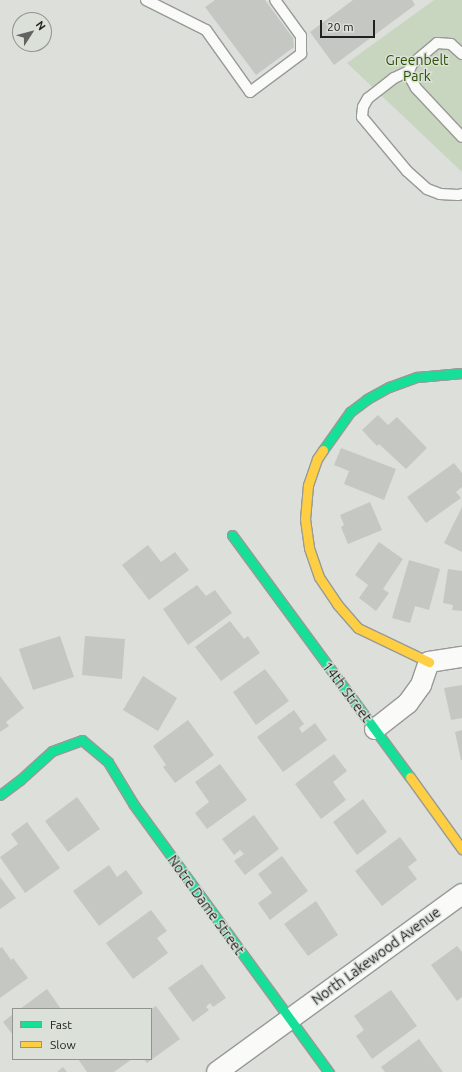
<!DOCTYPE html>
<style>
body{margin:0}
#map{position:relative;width:462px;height:1072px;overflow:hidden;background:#dcdfda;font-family:Ubuntu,sans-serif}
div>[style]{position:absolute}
.green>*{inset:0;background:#c8d6c0}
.building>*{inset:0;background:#c5c7c3}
.roads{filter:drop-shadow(1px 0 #989a97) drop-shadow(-1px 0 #989a97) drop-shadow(0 1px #989a97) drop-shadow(0 -1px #989a97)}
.lane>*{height:10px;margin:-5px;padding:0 5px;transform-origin:5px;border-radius:5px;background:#fafaf9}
.street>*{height:20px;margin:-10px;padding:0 10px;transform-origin:10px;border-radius:10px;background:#fafaf9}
.fast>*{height:9px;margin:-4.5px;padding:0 4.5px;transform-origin:4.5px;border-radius:4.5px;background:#16e098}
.slow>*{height:9px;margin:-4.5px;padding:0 4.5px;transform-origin:4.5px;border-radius:4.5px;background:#ffcf43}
span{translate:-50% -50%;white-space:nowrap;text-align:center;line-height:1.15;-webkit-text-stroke:3px #dbe0d9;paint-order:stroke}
.park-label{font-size:14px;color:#2b5300}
.street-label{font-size:14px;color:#212220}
.legend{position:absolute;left:12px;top:1008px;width:140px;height:52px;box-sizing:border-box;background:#dbe0d9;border:1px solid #91948f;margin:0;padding:5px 7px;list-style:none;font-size:12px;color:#212220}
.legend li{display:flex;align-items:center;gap:8px;height:20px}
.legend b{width:20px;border:1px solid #91948f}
.north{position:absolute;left:12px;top:12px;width:40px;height:40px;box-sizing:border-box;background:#dbe0d9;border:1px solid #91948f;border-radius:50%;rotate:54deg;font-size:11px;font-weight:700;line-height:16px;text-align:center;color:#212220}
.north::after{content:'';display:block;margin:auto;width:14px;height:18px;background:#626461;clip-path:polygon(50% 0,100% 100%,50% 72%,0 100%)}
.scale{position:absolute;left:320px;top:20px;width:55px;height:18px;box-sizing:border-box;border:2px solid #212220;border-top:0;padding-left:5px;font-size:12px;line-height:14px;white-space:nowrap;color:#212220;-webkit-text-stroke:3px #dbe0d9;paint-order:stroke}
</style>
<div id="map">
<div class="green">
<div style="clip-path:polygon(434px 0,462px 0,462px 172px,347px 63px)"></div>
</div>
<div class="building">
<div style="clip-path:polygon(215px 0,265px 0,293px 38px,294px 47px,256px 75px,205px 7px)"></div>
<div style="clip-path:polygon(353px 0,412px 0,415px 5px,334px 65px,310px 32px)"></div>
<div style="clip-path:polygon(378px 415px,388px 425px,397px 417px,427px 448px,406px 469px,379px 444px,377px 446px,362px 430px)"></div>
<div style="clip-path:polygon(341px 448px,396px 469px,384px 500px,344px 484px,349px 471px,334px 465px)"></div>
<div style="clip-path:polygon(454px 463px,462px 473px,462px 487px,456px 492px,461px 498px,426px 523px,407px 497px)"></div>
<div style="clip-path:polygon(370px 502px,382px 530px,348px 544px,341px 527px,344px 525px,340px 515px)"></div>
<div style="clip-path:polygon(462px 507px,462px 552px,444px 543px)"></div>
<div style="clip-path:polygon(379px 542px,403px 559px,383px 589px,389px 593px,376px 611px,359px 598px,368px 585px,355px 575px)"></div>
<div style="clip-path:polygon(148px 545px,161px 562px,175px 552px,189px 570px,149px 600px,122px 565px)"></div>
<div style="clip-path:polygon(409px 560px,440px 569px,429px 610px,415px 606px,410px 623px,392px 618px)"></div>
<div style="clip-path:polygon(448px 569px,462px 571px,462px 611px,452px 610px,453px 605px,443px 603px)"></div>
<div style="clip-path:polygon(197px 585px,206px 596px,215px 590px,232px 613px,188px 645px,163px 609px)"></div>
<div style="clip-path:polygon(230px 621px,244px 639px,248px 636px,260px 653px,221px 681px,195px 647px)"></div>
<div style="clip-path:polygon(60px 636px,74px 677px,33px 690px,19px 649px)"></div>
<div style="clip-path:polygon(85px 636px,125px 639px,122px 679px,82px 675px)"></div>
<div style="clip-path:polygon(265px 669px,289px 701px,256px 725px,233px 692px)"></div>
<div style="clip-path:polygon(0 676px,24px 708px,6px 722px,9px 726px,0 732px)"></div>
<div style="clip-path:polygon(143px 676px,177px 698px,158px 731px,123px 710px)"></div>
<div style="clip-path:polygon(462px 685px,462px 718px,451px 720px,444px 688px)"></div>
<div style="clip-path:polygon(294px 710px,304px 724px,299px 728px,302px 733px,315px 723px,327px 740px,283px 772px,257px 737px)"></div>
<div style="clip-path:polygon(188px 720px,214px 755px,175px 783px,163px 767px,166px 765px,153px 746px)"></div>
<div style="clip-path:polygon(462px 730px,462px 760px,461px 760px,455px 732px)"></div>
<div style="clip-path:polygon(334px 754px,347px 771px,333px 782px,346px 800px,321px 819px,295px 784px)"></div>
<div style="clip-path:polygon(220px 764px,247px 800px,207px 829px,195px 813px,209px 802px,195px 782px)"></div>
<div style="clip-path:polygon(77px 797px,100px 829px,68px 852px,45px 821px)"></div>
<div style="clip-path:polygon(363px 799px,387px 832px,357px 855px,333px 822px)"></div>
<div style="clip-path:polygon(254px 815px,279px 849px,245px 875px,234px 861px,244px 854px,240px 850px,234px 855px,222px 839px)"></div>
<div style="clip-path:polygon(27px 822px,60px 868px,25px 893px,0 857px,18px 844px,11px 834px)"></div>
<div style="clip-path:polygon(400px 837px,417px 860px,408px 867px,417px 879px,382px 906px,355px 871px)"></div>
<div style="clip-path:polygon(282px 856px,308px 891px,270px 920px,258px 903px,272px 893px,258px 874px)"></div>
<div style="clip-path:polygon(109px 865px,117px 877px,126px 870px,143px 893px,99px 926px,73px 891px)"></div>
<div style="clip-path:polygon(0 877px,16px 898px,0 909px)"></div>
<div style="clip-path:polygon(316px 901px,338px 935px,308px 956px,284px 924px)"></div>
<div style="clip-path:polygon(151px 910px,167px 931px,157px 938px,168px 953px,133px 979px,106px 943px)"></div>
<div style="clip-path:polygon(457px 946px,462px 952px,462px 997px,457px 1001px,431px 965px)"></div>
<div style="clip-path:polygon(2px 947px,11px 960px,13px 958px,28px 978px,0 998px,0 948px)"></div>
<div style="clip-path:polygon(202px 964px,226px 998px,213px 1007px,210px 1003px,206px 1007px,209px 1010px,193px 1022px,168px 988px)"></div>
<div style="clip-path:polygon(47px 989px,61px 1009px,20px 1009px)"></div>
<div style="clip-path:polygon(391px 990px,417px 1026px,372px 1059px,356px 1036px,364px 1030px,354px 1016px)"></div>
<div style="clip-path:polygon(156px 1006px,180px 1039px,147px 1063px,144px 1059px,151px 1059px,151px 1009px)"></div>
<div style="clip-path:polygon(13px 1014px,13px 1035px,3px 1022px)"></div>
<div style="clip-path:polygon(419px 1039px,443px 1072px,385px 1072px,381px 1067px)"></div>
<div style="clip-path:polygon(78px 1059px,132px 1059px,114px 1072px,87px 1072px)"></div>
<div style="clip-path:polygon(63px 1067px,67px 1072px,57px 1072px)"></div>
</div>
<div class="roads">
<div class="lane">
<div style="left:146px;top:0;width:67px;rotate:26.6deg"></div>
<div style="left:206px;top:30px;width:76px;rotate:54.6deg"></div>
<div style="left:250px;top:92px;width:64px;rotate:-36.7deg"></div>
<div style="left:301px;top:54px;width:18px;rotate:-90deg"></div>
<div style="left:301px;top:36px;width:44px;rotate:-125.8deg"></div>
<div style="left:462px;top:54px;width:15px;rotate:-138deg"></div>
<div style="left:451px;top:44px;width:14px;rotate:-176deg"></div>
<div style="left:437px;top:43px;width:33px;rotate:140deg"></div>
<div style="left:412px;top:64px;width:8px;rotate:113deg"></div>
<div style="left:409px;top:71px;width:8px;rotate:76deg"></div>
<div style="left:411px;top:79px;width:10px;rotate:61deg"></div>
<div style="left:416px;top:88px;width:67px;rotate:46.8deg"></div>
<div style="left:409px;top:71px;width:17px;rotate:155deg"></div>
<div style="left:394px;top:78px;width:33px;rotate:142deg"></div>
<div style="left:368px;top:98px;width:10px;rotate:119deg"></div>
<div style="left:363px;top:107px;width:10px;rotate:96deg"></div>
<div style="left:362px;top:117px;width:70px;rotate:50.2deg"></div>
<div style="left:407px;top:171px;width:27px;rotate:42deg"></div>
<div style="left:427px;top:189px;width:14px;rotate:21deg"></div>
<div style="left:440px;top:194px;width:18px;rotate:3deg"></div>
<div style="left:458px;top:195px;width:4px;rotate:-14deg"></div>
</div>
<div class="street">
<div style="left:375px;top:729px;width:42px;rotate:-38.2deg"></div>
<div style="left:408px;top:703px;width:22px;rotate:-54deg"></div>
<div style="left:421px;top:685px;width:24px;rotate:-71deg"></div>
<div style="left:429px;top:662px;width:33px;rotate:-9deg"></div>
<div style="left:217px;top:1072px;width:303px;rotate:-36deg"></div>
</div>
<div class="fast">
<div style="left:323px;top:450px;width:47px;rotate:-54.6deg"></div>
<div style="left:350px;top:412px;width:21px;rotate:-37deg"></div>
<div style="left:367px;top:399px;width:25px;rotate:-29deg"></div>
<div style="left:389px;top:387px;width:30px;rotate:-20deg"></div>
<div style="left:417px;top:377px;width:45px;rotate:-5.1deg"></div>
<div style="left:232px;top:535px;width:300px;rotate:53.7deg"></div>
<div style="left:0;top:795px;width:25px;rotate:-37deg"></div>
<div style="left:20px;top:780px;width:43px;rotate:-42.2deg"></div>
<div style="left:52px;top:751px;width:32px;rotate:-20deg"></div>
<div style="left:82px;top:740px;width:34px;rotate:40deg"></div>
<div style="left:108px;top:762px;width:50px;rotate:58.8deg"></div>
<div style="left:134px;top:805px;width:331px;rotate:53.9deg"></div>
</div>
<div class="slow">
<div style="left:323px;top:450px;width:11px;rotate:124deg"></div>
<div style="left:317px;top:459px;width:28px;rotate:109deg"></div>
<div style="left:308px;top:485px;width:34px;rotate:95deg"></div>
<div style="left:305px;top:519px;width:29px;rotate:82deg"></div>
<div style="left:309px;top:548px;width:31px;rotate:71deg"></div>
<div style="left:319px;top:577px;width:32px;rotate:56deg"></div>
<div style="left:337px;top:604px;width:32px;rotate:49deg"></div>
<div style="left:358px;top:628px;width:79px;rotate:25.6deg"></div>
<div style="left:410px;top:777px;width:89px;rotate:54.2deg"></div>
</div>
</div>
<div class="park-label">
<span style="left:417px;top:68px">Greenbelt<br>Park</span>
</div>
<div class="street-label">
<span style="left:347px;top:692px;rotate:53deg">14th Street</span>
<span style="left:206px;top:905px;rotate:54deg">Notre Dame Street</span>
<span style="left:376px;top:956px;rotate:-36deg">North Lakewood Avenue</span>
</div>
<ul class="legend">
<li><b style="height:5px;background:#16e098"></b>Fast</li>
<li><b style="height:5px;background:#ffcf43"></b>Slow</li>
</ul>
<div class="north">N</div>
<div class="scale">20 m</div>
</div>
